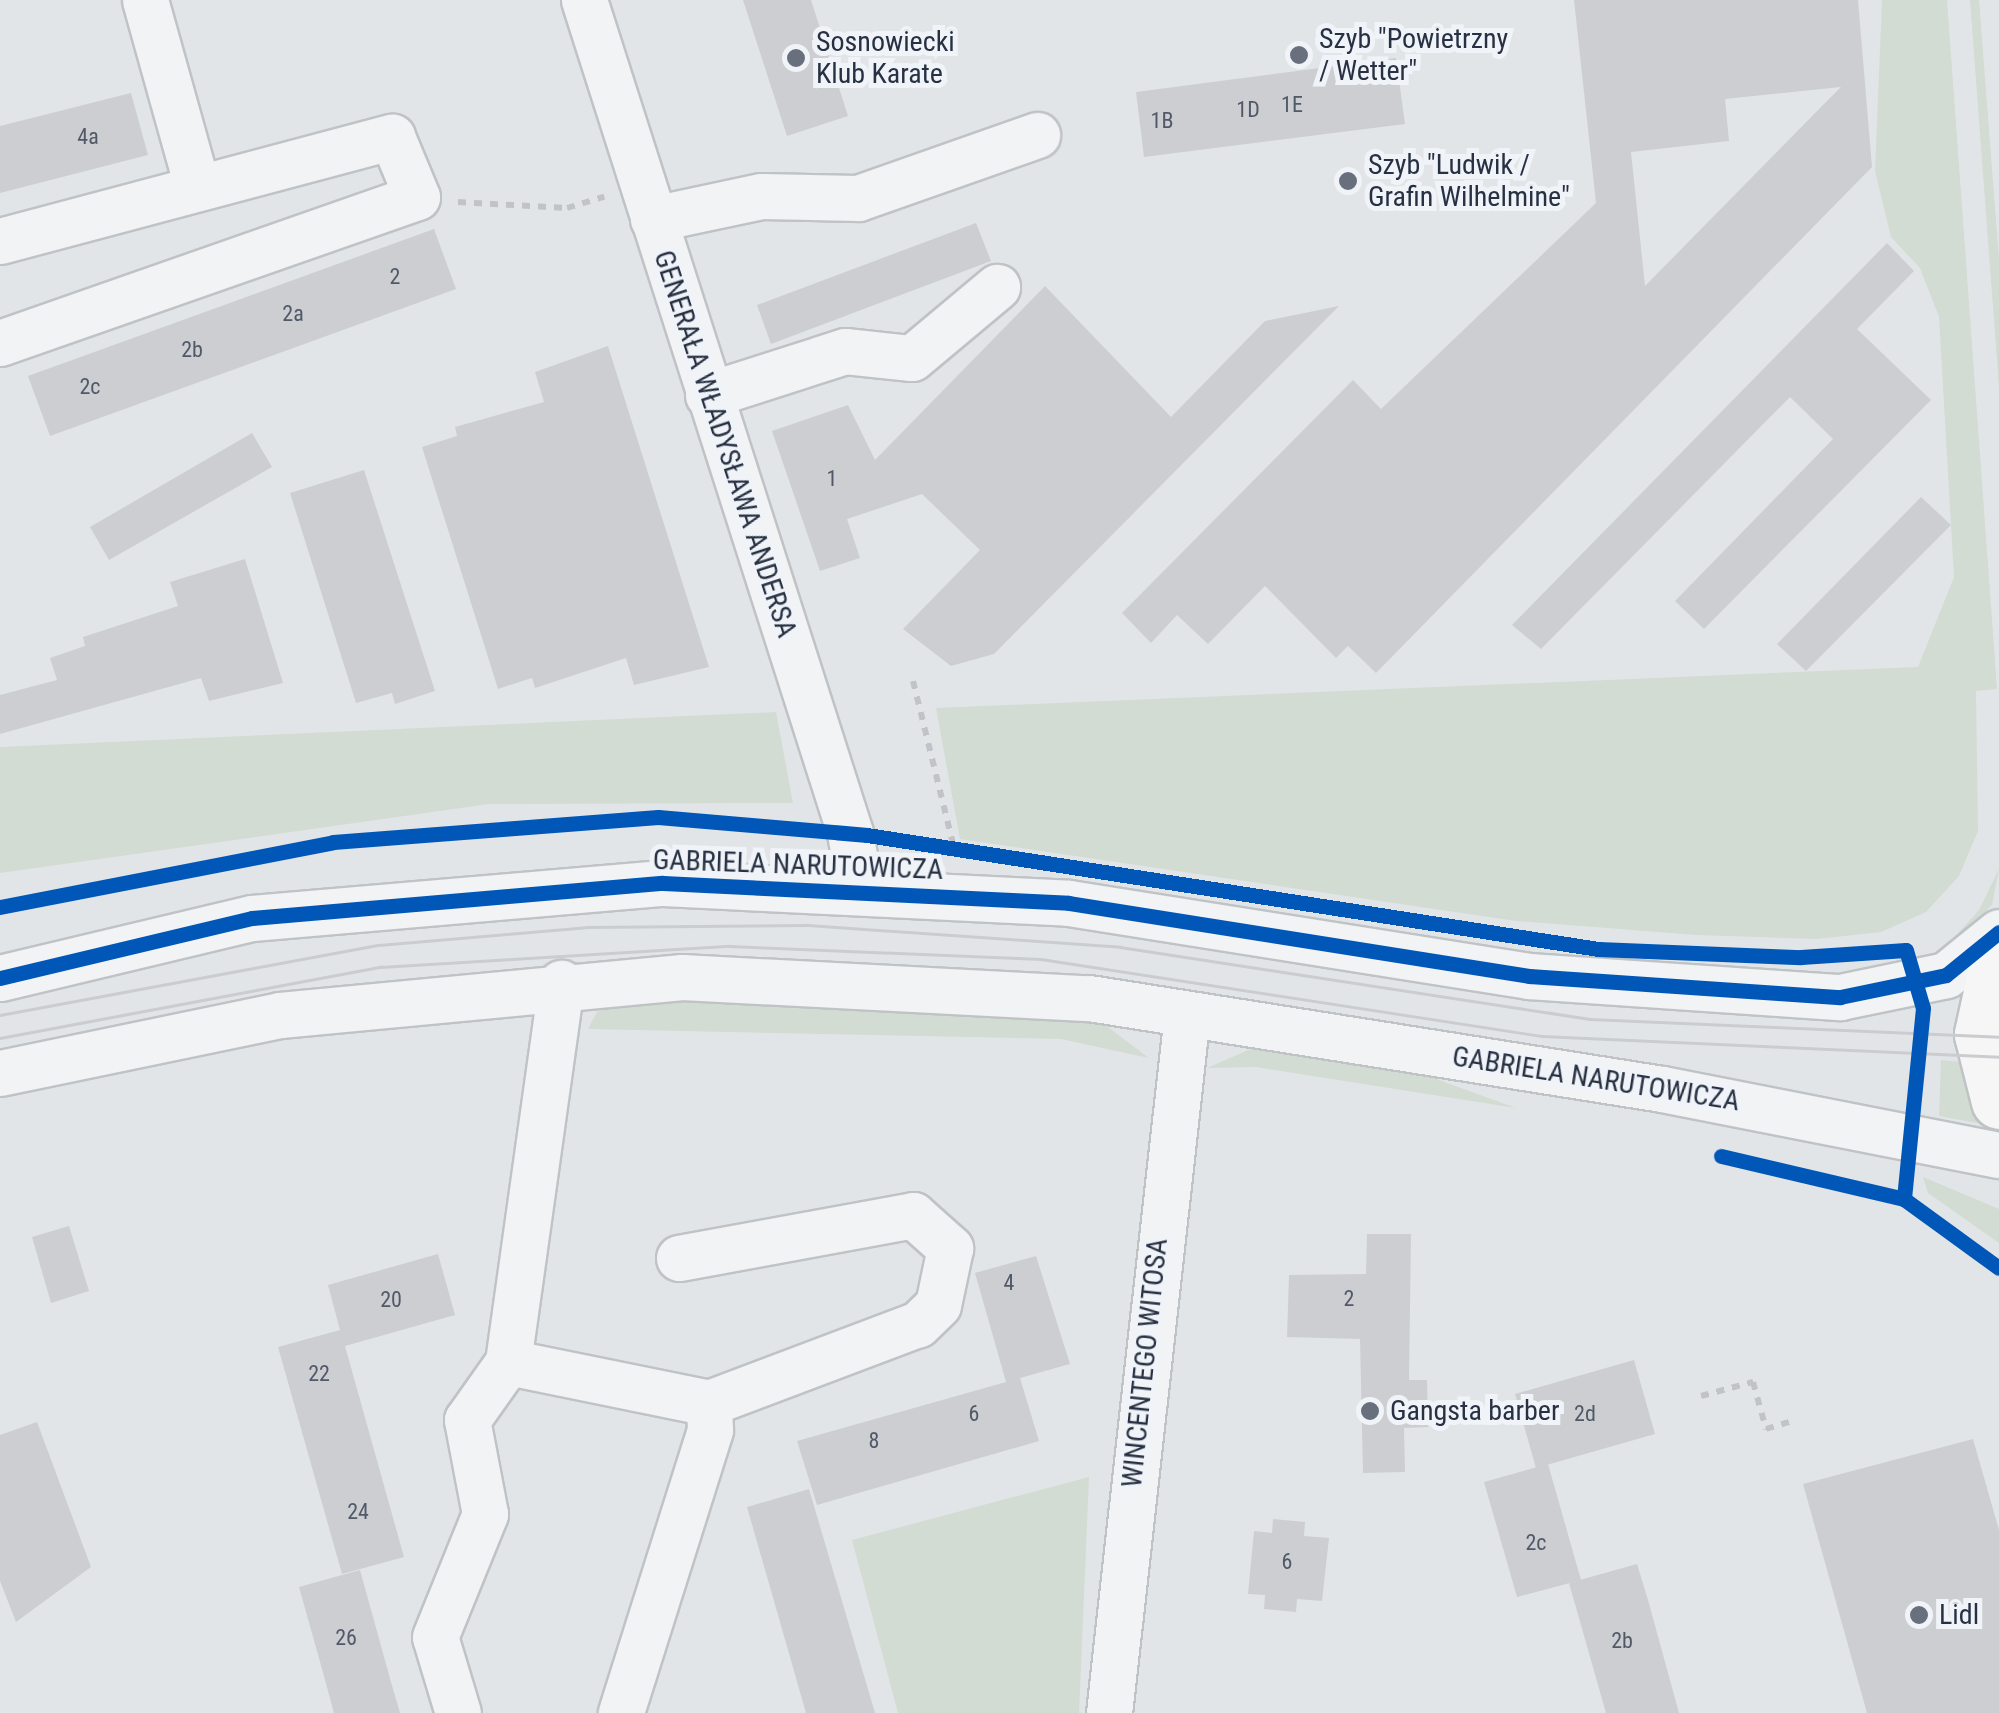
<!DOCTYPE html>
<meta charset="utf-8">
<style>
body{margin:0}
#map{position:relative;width:1999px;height:1713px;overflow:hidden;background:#e2e5e8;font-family:"Roboto Condensed",sans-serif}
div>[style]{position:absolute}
.green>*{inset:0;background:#d2dcd2}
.building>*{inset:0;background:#ccced2}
.path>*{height:6px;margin-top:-3px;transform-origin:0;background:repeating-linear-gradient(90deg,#c1c3c8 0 8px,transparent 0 16px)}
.roads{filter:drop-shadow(2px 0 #c0c3c6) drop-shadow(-2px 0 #c0c3c6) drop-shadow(0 2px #c0c3c6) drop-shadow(0 -2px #c0c3c6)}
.minor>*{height:45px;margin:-22.5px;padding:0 22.5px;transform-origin:22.5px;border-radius:22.5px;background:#f2f3f4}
.major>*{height:55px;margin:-27.5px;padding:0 27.5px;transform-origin:27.5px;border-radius:27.5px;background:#f6f6f7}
.tram>*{height:2.5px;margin:-1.25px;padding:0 1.25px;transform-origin:1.25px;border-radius:1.25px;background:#cbcccf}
.cycleway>*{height:15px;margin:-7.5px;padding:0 7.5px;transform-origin:7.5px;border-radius:7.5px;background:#0057b8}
.dots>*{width:28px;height:28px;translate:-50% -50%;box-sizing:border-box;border:5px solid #f0f3f7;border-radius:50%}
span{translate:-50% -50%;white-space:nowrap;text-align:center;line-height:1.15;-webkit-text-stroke:10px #f0f3f7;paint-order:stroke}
.number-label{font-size:22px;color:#515968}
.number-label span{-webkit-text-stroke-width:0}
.poi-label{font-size:28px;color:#273143}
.left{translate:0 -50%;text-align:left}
.street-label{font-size:28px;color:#273143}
</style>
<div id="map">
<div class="green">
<div style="clip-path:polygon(1882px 0,1947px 0,1997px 689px,1976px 691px,1978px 831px,1959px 876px,1926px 912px,1881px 932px,1817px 939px,1696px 935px,1516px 921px,960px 839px,936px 708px,1918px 667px,1954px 577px,1939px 317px,1920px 268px,1891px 237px,1875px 171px)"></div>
<div style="clip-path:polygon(1970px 0,1979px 0,1999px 260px,1999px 387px)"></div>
<div style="clip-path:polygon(776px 712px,793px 803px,489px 804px,0 873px,0 747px)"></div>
<div style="clip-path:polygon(1999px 869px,1992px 905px,1944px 949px,1979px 910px)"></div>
<div style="clip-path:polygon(757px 1000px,1100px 1021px,1149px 1058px,1061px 1039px,588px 1029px,597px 1012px,621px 1003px)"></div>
<div style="clip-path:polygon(1255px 1047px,1428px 1076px,1516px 1108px,1256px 1067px,1207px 1068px)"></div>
<div style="clip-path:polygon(1941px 1060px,1960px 1062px,1982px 1124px,1939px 1116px)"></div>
<div style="clip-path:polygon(1923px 1177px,1999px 1209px,1999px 1243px,1928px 1193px)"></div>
<div style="clip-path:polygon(1089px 1477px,1079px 1713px,898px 1713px,852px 1540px)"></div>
</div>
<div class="building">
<div style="clip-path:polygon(743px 0,811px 0,848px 116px,787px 136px)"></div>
<div style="clip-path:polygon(evenodd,1574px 0,1858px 0,1872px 167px,1376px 673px,1348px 646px,1336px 658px,1265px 586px,1208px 644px,1177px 615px,1151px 643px,1122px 613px,1353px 380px,1381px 409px,1596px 203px,1574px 0,1841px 87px,1824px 104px,1645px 286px,1631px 152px,1729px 141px,1725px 99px,1841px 87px)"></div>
<div style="clip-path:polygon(1396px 58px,1405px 124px,1144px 157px,1136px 92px)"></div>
<div style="clip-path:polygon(131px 93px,148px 155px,0 193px,0 126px)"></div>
<div style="clip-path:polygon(976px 223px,991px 261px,771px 344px,757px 305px)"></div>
<div style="clip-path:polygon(434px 229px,456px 289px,50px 436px,28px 376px)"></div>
<div style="clip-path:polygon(1887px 243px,1914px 271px,1857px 329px,1931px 400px,1704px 629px,1675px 601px,1833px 439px,1790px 397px,1541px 649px,1512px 625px)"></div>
<div style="clip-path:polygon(1045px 286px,1171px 417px,1265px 321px,1339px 306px,994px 654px,951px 666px,903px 629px,980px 550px,922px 494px,847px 519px,860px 558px,820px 571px,772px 431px,848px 405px,875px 460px)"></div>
<div style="clip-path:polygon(608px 346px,709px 667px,634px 685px,626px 658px,535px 688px,532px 678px,498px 689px,422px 447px,457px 436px,455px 427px,544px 402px,535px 372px)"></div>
<div style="clip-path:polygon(252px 433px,272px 467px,109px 560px,90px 527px)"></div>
<div style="clip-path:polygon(364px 470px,435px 691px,395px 704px,392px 693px,356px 703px,290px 493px)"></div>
<div style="clip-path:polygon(1921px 497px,1951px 525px,1806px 671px,1777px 644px)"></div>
<div style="clip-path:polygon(245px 559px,283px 683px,209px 701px,201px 678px,0 734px,0 695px,57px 680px,50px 658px,85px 646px,83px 637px,178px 606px,170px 582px)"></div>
<div style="clip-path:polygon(69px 1226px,89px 1291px,51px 1303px,32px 1237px)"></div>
<div style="clip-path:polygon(1367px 1234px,1411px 1234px,1409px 1380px,1427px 1380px,1428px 1427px,1404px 1428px,1405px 1472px,1363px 1473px,1360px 1339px,1287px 1337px,1289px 1275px,1366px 1274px)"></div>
<div style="clip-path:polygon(438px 1254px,455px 1315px,345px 1346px,404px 1557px,342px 1574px,278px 1347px,340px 1330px,328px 1285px)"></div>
<div style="clip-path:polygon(1036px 1256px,1070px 1364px,1020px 1378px,1039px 1441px,817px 1505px,797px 1441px,1006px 1382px,975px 1273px)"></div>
<div style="clip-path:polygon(1634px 1360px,1655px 1434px,1536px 1468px,1515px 1394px)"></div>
<div style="clip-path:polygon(37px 1422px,91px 1567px,16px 1622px,0 1581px,0 1435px)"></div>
<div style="clip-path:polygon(1973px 1439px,1999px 1530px,1999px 1713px,1867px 1713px,1803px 1484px)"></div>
<div style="clip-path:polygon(1548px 1464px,1581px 1580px,1517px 1597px,1484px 1482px)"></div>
<div style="clip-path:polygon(809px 1489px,875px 1713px,806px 1713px,747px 1507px)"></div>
<div style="clip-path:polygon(1273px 1519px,1305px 1522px,1304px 1536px,1329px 1538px,1322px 1601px,1297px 1599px,1296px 1612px,1264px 1609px,1265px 1595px,1248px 1594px,1254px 1531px,1272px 1533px)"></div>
<div style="clip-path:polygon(1637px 1564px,1648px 1600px,1679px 1713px,1606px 1713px,1569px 1583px)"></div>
<div style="clip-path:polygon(360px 1570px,391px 1682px,400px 1713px,334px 1713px,322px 1669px,299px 1587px)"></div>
</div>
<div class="path">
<div style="left:458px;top:202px;width:109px;rotate:3.2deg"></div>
<div style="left:567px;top:208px;width:39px;rotate:-17deg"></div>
<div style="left:913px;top:681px;width:172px;rotate:76.2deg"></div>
<div style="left:1701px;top:1396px;width:54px;rotate:-15.1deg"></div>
<div style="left:1753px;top:1382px;width:49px;rotate:74.5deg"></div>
<div style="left:1766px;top:1429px;width:31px;rotate:-17deg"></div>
</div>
<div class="roads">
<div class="minor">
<div style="left:145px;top:0;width:193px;rotate:74.4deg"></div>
<div style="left:584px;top:0;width:874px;rotate:72.29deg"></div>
<div style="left:850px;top:833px;width:57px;rotate:79.9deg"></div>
<div style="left:653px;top:219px;width:110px;rotate:-12deg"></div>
<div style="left:761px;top:196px;width:97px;rotate:1.2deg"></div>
<div style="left:858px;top:198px;width:190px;rotate:-19.4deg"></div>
<div style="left:0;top:241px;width:406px;rotate:-14.9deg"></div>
<div style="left:392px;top:137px;width:65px;rotate:67.4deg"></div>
<div style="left:417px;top:197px;width:442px;rotate:160.7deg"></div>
<div style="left:708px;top:395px;width:144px;rotate:-17.8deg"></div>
<div style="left:845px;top:351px;width:67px;rotate:6deg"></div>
<div style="left:912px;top:358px;width:111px;rotate:-39.9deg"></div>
<div style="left:0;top:978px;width:259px;rotate:-13.4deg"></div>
<div style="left:252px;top:918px;width:412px;rotate:-4.9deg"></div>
<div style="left:663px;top:883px;width:406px;rotate:2.8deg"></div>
<div style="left:1069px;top:903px;width:466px;rotate:9deg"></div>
<div style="left:1529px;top:976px;width:312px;rotate:3.9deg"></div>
<div style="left:1840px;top:997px;width:108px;rotate:-11.7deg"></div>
<div style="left:1946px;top:975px;width:68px;rotate:-39.1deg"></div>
<div style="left:0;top:1073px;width:286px;rotate:-11.7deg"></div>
<div style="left:280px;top:1015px;width:404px;rotate:-5.4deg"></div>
<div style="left:682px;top:977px;width:408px;rotate:3deg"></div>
<div style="left:1089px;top:998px;width:580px;rotate:9.02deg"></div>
<div style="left:1662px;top:1089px;width:343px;rotate:11.1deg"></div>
<div style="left:679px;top:1258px;width:238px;rotate:-10.4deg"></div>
<div style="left:913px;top:1215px;width:50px;rotate:41.7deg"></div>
<div style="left:950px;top:1248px;width:58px;rotate:101.9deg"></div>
<div style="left:938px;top:1305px;width:28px;rotate:136deg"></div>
<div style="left:918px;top:1324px;width:223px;rotate:159.3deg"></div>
<div style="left:508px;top:1362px;width:205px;rotate:11.5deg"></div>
<div style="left:709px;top:1403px;width:27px;rotate:88deg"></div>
<div style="left:710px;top:1430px;width:297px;rotate:107.5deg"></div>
<div style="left:458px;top:1713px;width:79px;rotate:-106.8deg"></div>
<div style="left:435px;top:1637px;width:133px;rotate:-67.9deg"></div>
<div style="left:485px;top:1514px;width:96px;rotate:-100.8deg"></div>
<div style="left:467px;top:1420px;width:71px;rotate:-54.7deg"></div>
<div style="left:508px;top:1362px;width:383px;rotate:-82deg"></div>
<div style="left:1109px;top:1713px;width:703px;rotate:-83.63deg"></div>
</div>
<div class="major">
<div style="left:1999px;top:956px;width:80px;rotate:102.3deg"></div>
<div style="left:1982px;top:1034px;width:69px;rotate:75.8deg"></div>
</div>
</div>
<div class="tram">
<div style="left:0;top:1015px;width:385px;rotate:-10.5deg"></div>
<div style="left:379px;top:945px;width:210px;rotate:-4.9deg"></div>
<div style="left:588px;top:927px;width:220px;rotate:-0.5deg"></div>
<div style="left:808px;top:925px;width:313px;rotate:4deg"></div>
<div style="left:1120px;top:947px;width:475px;rotate:8.7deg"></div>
<div style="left:1590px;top:1019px;width:409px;rotate:2.5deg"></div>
<div style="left:0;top:1038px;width:388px;rotate:-10.6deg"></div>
<div style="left:381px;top:967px;width:349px;rotate:-3.5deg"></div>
<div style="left:729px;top:946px;width:312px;rotate:2.4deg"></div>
<div style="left:1041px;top:959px;width:507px;rotate:8.74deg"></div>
<div style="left:1542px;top:1036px;width:457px;rotate:2.6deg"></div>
</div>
<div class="cycleway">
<div style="left:0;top:907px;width:339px;rotate:-11deg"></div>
<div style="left:333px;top:842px;width:326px;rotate:-4.4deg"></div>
<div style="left:658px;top:817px;width:210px;rotate:4.9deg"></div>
<div style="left:867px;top:835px;width:740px;rotate:8.86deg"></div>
<div style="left:1598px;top:949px;width:203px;rotate:2.3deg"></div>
<div style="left:1801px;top:957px;width:105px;rotate:-3.8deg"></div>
<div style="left:1906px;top:950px;width:60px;rotate:73.7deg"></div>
<div style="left:1923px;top:1008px;width:192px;rotate:95.7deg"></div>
<div style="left:0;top:978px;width:259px;rotate:-13.4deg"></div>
<div style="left:252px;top:918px;width:412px;rotate:-4.9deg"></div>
<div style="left:663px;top:883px;width:406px;rotate:2.8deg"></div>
<div style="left:1069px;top:903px;width:466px;rotate:9deg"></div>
<div style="left:1529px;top:976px;width:312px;rotate:3.9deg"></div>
<div style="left:1840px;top:997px;width:108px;rotate:-11.7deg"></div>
<div style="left:1946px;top:975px;width:68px;rotate:-39.1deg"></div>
<div style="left:1721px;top:1156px;width:188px;rotate:13.2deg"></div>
<div style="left:1904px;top:1199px;width:117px;rotate:36deg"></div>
</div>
<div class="dots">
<div style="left:1299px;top:55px;background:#68707d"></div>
<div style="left:796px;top:58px;background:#68707d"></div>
<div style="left:1348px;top:181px;background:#68707d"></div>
<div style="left:1370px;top:1411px;background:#68707d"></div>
<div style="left:1919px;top:1615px;background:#68707d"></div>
</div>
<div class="number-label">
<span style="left:1292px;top:105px">1E</span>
<span style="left:1248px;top:110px">1D</span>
<span style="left:1162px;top:121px">1B</span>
<span style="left:88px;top:137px">4a</span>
<span style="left:395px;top:277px">2</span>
<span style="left:293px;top:314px">2a</span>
<span style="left:192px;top:350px">2b</span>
<span style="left:90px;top:387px">2c</span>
<span style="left:832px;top:479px">1</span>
<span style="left:1009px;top:1283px">4</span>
<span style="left:1349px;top:1299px">2</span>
<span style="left:391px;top:1300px">20</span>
<span style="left:319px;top:1374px">22</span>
<span style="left:974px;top:1414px">6</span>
<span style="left:1585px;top:1414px">2d</span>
<span style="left:874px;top:1441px">8</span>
<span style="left:358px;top:1512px">24</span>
<span style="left:1536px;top:1543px">2c</span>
<span style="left:1287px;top:1562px">6</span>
<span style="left:346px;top:1638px">26</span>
<span style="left:1622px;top:1641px">2b</span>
</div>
<div class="poi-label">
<span class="left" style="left:1319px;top:55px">Szyb "Powietrzny<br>/ Wetter"</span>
<span class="left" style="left:816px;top:58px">Sosnowiecki<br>Klub Karate</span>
<span class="left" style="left:1368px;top:181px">Szyb "Ludwik /<br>Grafin Wilhelmine"</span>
<span class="left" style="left:1390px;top:1411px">Gangsta barber</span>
<span class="left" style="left:1939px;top:1615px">Lidl</span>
</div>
<div class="street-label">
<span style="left:725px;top:444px;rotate:72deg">GENERAŁA WŁADYSŁAWA ANDERSA</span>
<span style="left:798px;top:865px;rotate:2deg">GABRIELA NARUTOWICZA</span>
<span style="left:1596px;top:1079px;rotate:9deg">GABRIELA NARUTOWICZA</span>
<span style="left:1145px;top:1363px;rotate:-84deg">WINCENTEGO WITOSA</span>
</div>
</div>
